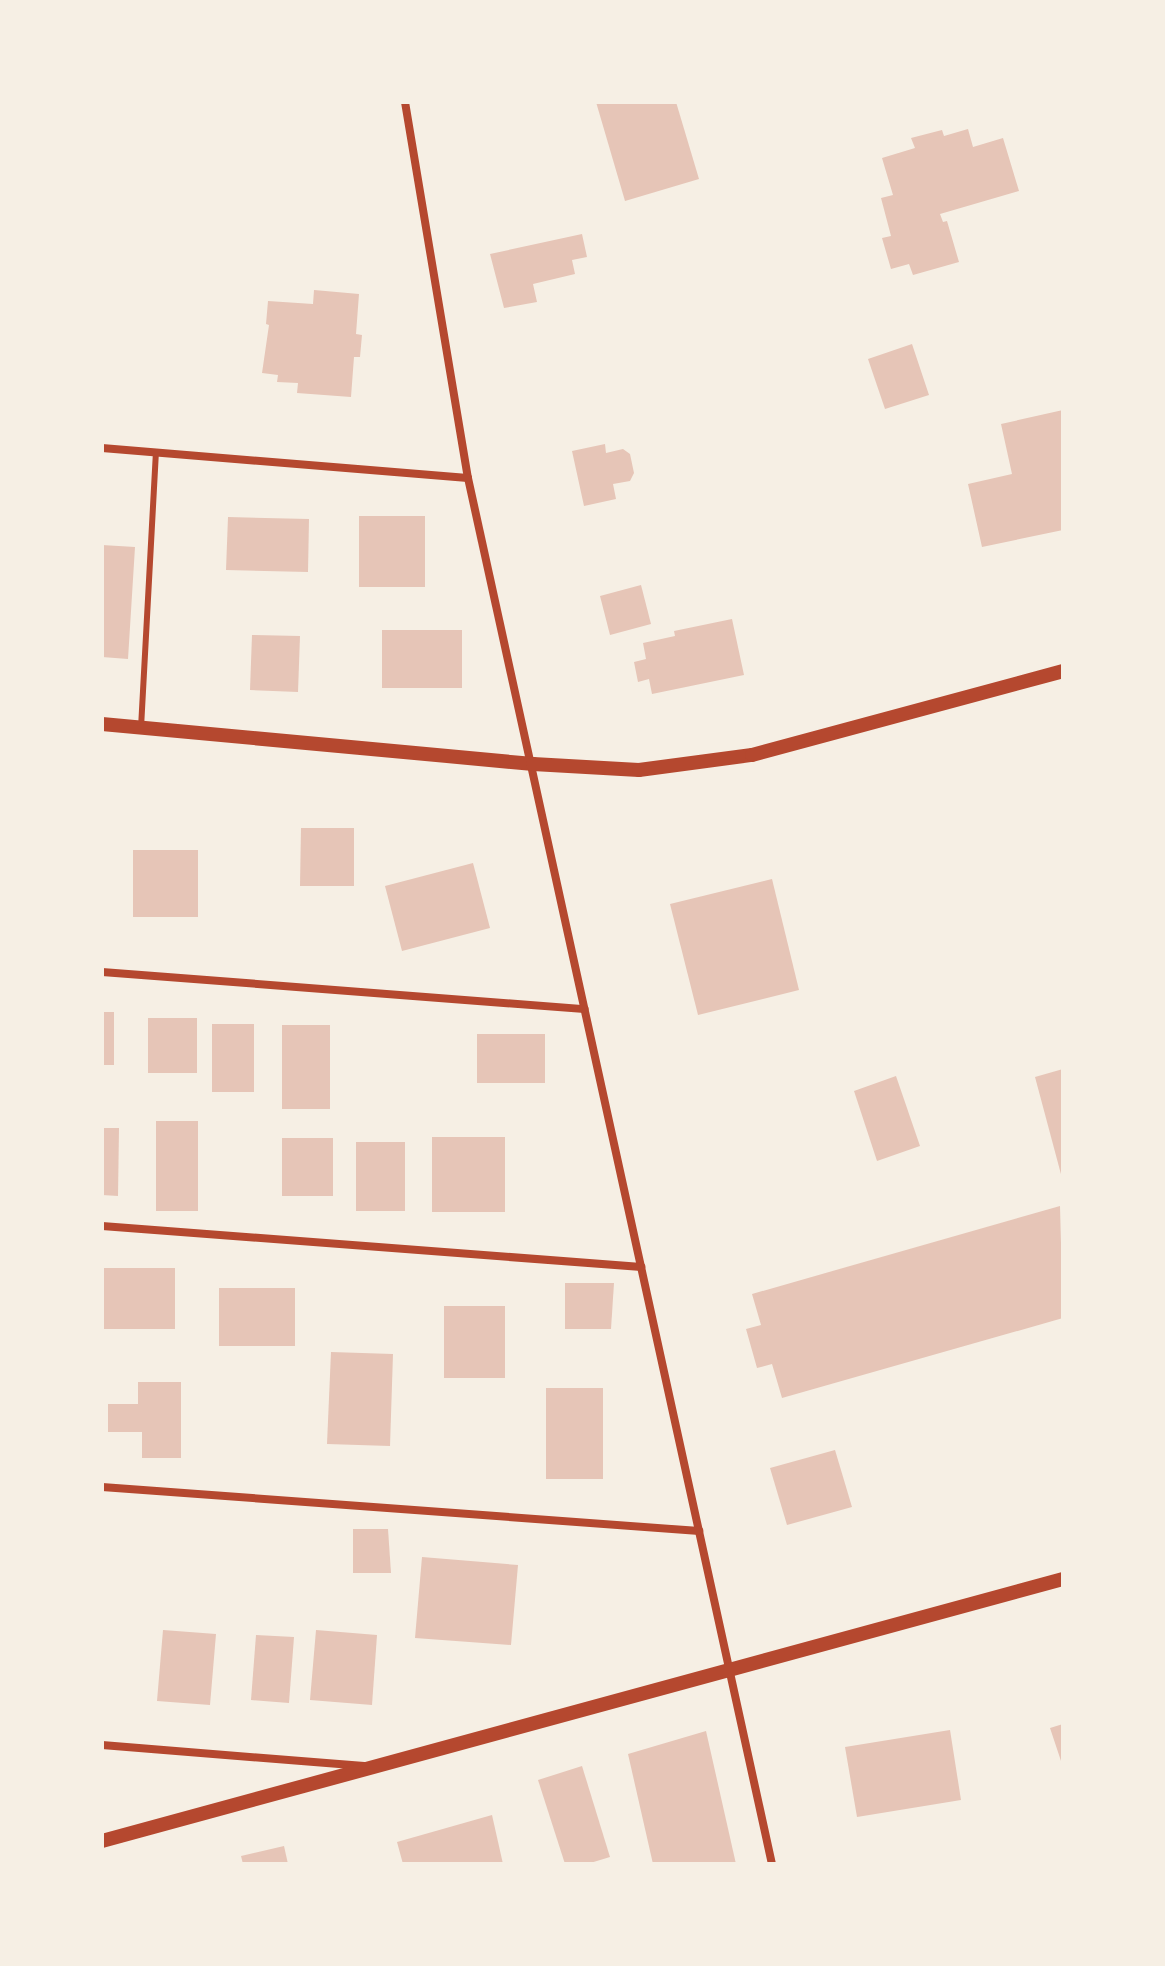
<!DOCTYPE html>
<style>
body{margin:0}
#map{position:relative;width:1165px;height:1966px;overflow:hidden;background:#f6efe4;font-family:Commissioner,sans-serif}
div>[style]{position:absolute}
.building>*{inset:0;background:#e6c5b7}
.service>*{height:6px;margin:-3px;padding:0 3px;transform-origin:3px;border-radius:3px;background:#b5482f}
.minor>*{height:8px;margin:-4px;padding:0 4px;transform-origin:4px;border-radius:4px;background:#b5482f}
.tertiary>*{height:14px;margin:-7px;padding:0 7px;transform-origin:7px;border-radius:7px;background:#b5482f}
span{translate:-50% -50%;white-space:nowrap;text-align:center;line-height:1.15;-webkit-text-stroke:8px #f6efe4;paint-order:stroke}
.frame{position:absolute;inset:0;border:104px solid #f6efe4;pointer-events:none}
</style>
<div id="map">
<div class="building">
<div style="clip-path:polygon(596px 102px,676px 102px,699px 179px,625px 201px)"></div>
<div style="clip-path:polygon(968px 129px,973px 147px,1003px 138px,1019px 191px,940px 214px,943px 222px,947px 221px,959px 262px,913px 275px,909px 264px,891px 269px,882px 238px,891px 236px,881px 198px,893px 195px,882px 158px,915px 148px,911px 138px,942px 130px,944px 136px)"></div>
<div style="clip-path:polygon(582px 234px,587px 257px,572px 260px,575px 274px,533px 284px,537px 302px,504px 308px,490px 254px)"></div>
<div style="clip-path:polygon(314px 290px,359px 294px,356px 334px,362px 335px,360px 357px,354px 357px,351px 397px,297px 393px,298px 383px,277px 382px,278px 375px,262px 373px,269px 325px,266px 324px,268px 301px,313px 304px)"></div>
<div style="clip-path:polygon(912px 344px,929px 395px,885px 409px,868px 359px)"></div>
<div style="clip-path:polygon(1063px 410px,1063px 530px,982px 547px,968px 484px,1012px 474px,1001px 424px)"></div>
<div style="clip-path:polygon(605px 444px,606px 453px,623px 449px,630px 454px,634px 473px,630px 481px,613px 484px,616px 499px,584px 506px,572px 451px)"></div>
<div style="clip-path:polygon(359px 516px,425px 516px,425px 587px,359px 587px)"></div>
<div style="clip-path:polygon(228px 517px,309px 519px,308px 572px,226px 570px)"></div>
<div style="clip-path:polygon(102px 545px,135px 547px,128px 659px,102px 657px)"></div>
<div style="clip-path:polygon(641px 585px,651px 624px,610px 635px,600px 596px)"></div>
<div style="clip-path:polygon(732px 619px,744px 675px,652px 694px,649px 679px,638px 682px,634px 662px,646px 659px,643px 643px,675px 636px,674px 631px)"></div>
<div style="clip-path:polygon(382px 630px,462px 630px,462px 688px,382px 688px)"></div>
<div style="clip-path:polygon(252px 635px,300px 636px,298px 692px,250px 690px)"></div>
<div style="clip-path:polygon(301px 828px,354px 828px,354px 886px,300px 886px)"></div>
<div style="clip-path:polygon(133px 850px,198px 850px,198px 917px,133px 917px)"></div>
<div style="clip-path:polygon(473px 863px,490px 928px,402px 951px,385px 886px)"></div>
<div style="clip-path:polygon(772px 879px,799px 990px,698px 1015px,670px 904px)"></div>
<div style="clip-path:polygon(102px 1012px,114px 1012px,114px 1065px,102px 1065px)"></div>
<div style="clip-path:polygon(148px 1018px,197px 1018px,197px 1073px,148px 1073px)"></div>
<div style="clip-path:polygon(212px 1024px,254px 1024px,254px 1092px,212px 1092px)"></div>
<div style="clip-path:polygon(282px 1025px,330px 1025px,330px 1109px,282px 1109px)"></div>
<div style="clip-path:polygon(477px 1034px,545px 1034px,545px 1083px,477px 1083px)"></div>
<div style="clip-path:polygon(1063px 1069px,1063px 1178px,1062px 1178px,1035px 1077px)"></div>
<div style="clip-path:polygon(896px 1076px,920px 1146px,877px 1161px,854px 1091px)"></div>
<div style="clip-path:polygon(156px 1121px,198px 1121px,198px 1211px,156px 1211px)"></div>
<div style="clip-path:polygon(102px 1128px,119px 1128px,118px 1196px,102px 1195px)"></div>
<div style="clip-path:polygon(432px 1137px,505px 1137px,505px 1212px,432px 1212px)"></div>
<div style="clip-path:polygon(282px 1138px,333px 1138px,333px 1196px,282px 1196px)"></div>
<div style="clip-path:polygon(356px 1142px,405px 1142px,405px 1211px,356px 1211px)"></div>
<div style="clip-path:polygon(1060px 1206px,1063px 1318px,782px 1398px,772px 1364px,757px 1368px,746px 1329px,761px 1325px,752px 1294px)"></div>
<div style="clip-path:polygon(102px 1268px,175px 1268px,175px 1329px,102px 1329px)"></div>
<div style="clip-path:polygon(565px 1283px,614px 1283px,611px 1329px,565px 1329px)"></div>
<div style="clip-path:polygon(219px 1288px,295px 1288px,295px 1346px,219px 1346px)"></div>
<div style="clip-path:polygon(444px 1306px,505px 1306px,505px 1378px,444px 1378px)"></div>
<div style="clip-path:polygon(331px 1352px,393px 1354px,390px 1446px,327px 1444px)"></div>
<div style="clip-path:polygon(138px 1382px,181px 1382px,181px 1458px,142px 1458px,142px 1432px,108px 1432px,108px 1404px,138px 1404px)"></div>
<div style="clip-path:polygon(546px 1388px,603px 1388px,603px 1479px,546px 1479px)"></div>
<div style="clip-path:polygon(835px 1450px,852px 1507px,787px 1525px,770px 1468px)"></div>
<div style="clip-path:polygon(353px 1529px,388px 1529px,391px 1573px,353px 1573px)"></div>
<div style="clip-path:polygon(422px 1557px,518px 1565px,511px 1645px,415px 1638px)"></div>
<div style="clip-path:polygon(163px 1630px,216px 1634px,210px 1705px,157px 1701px)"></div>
<div style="clip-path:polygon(316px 1630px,377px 1635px,372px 1705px,310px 1700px)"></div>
<div style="clip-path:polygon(256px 1635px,294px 1637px,289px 1703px,251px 1700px)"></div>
<div style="clip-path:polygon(1063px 1724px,1063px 1764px,1062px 1764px,1050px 1728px)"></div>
<div style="clip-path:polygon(950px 1730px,961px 1800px,857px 1817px,845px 1747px)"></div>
<div style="clip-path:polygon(706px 1731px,736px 1864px,653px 1864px,628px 1754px)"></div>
<div style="clip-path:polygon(582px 1766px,610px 1857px,587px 1864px,565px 1864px,538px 1780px)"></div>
<div style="clip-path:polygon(492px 1815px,503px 1864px,403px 1864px,397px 1842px)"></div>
<div style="clip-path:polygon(284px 1846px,288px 1864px,243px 1864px,241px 1856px)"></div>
</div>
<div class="service">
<div style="left:141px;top:728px;width:275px;rotate:-86.9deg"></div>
</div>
<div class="minor">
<div style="left:405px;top:102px;width:381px;rotate:80.5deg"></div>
<div style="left:468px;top:478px;width:1419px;rotate:77.63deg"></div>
<div style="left:102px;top:448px;width:367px;rotate:4.7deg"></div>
<div style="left:102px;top:972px;width:484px;rotate:4.4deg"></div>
<div style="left:102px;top:1226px;width:541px;rotate:4.35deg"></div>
<div style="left:102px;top:1487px;width:599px;rotate:4.22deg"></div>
<div style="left:102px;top:1745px;width:263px;rotate:4.6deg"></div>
</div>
<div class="tertiary">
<div style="left:102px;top:724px;width:433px;rotate:5.3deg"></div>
<div style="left:533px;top:764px;width:106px;rotate:3.2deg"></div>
<div style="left:639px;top:770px;width:114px;rotate:-7.6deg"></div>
<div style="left:752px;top:755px;width:322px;rotate:-15.1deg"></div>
<div style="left:102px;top:1841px;width:996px;rotate:-15.25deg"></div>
</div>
<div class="frame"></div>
</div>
